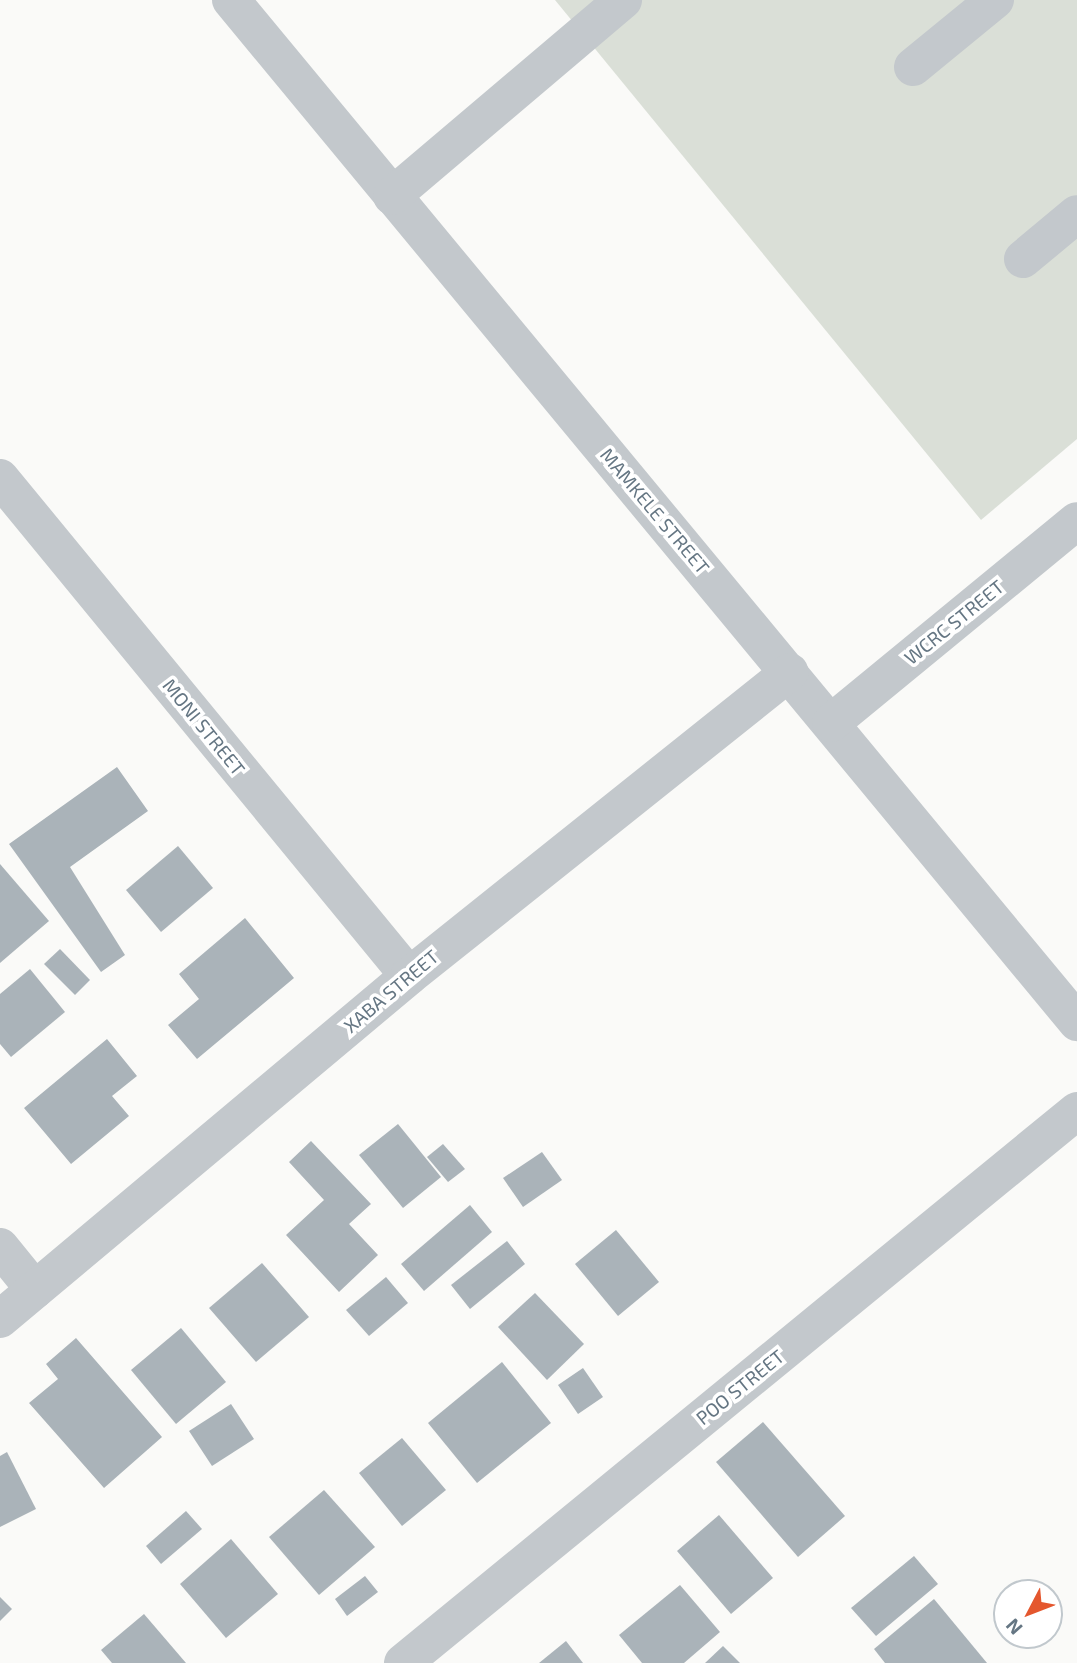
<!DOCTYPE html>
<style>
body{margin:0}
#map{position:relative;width:1077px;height:1663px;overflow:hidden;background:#fafaf8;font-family:"Exo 2",sans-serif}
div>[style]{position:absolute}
.green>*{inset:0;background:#dadfd7}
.building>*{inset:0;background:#aab3b9}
.minor>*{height:38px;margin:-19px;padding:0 19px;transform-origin:19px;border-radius:19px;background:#c3c8cc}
span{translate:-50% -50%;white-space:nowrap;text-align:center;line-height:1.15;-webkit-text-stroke:7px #fff;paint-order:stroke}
.street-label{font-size:19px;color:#657683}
.north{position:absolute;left:993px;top:1579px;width:70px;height:70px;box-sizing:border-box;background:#fff;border:2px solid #c1c8cd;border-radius:50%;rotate:228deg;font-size:19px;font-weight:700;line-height:28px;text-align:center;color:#657683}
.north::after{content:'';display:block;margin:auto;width:24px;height:32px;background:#e4572e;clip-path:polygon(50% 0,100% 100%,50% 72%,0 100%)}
</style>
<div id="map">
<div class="green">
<div style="clip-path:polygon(555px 0,1077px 0,1077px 439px,981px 520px)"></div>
</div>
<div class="building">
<div style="clip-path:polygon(117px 767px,148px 811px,70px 867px,125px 955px,101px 972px,9px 844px)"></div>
<div style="clip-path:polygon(178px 846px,213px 888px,161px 932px,126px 890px)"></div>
<div style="clip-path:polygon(0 864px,49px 921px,0 963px)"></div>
<div style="clip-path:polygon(245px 918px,294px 978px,197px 1059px,168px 1025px,199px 999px,179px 974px)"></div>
<div style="clip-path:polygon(60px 949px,90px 980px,75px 995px,44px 964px)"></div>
<div style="clip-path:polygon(30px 969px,65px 1012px,11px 1057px,0 1044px,0 994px)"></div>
<div style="clip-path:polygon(107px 1039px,137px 1076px,112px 1096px,129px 1116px,71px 1164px,24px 1108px)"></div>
<div style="clip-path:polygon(398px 1124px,441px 1177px,403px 1208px,359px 1155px)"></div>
<div style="clip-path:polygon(311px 1141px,371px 1204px,349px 1224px,378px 1255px,339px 1292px,286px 1235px,324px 1200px,289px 1162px)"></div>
<div style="clip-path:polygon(443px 1144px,465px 1169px,448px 1182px,427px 1157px)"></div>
<div style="clip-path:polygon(542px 1152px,562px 1180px,523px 1207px,503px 1178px)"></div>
<div style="clip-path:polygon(470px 1205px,492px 1232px,424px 1291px,401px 1264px)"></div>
<div style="clip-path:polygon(616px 1230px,659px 1282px,618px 1316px,575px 1264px)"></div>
<div style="clip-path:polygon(507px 1241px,525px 1264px,470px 1309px,451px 1285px)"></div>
<div style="clip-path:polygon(262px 1263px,309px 1317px,256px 1362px,209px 1308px)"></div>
<div style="clip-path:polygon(386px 1277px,408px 1303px,369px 1336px,346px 1310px)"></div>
<div style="clip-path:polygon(535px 1293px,584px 1344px,547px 1380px,498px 1327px)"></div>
<div style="clip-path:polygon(181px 1328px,226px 1382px,176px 1424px,131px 1370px)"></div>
<div style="clip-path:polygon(76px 1338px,162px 1437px,104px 1488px,29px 1403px,58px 1379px,46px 1364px)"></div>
<div style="clip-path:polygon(502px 1362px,551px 1423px,477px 1483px,428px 1423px)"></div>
<div style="clip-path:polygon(583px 1368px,603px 1397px,578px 1414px,558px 1385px)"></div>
<div style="clip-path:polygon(231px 1404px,254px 1439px,212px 1466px,189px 1431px)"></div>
<div style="clip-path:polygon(763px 1422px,845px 1516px,798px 1557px,716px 1462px)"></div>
<div style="clip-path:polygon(402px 1438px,446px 1490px,402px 1526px,359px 1473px)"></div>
<div style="clip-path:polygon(7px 1452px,36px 1509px,0 1527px,0 1456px)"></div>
<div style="clip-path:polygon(324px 1490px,375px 1547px,319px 1595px,269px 1537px)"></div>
<div style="clip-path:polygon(186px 1511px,202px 1529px,161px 1564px,146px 1546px)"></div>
<div style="clip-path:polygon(719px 1515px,773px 1578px,731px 1614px,677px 1551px)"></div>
<div style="clip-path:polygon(231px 1539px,278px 1594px,226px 1638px,180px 1584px)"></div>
<div style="clip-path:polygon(914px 1556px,938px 1584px,876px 1636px,851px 1608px)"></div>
<div style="clip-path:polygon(365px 1576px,378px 1592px,347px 1616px,335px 1599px)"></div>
<div style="clip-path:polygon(680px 1585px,720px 1632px,684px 1663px,642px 1663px,619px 1635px)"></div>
<div style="clip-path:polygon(0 1597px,12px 1609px,0 1621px)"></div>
<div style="clip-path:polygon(934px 1599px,987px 1663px,885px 1663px,874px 1649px)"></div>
<div style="clip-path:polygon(144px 1614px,186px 1663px,112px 1663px,101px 1650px)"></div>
<div style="clip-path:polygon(566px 1641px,583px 1663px,539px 1663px)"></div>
<div style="clip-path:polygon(723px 1646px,740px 1663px,705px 1663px)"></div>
</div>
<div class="minor">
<div style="left:231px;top:0;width:1327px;rotate:50.38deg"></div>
<div style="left:913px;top:67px;width:106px;rotate:-39.3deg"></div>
<div style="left:392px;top:196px;width:303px;rotate:-40.3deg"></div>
<div style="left:1023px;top:259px;width:70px;rotate:-39.8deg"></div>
<div style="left:0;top:478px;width:644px;rotate:50.6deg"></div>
<div style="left:831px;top:723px;width:318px;rotate:-39.4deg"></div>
<div style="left:0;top:1247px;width:55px;rotate:50.9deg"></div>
<div style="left:0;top:1319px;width:534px;rotate:-39.98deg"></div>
<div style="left:409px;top:976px;width:487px;rotate:-38.6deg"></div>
<div style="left:403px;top:1663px;width:871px;rotate:-39.32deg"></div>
</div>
<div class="street-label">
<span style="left:655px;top:511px;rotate:50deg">MAMKELE STREET</span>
<span style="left:954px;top:622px;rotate:-39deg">WCRC STREET</span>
<span style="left:204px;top:727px;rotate:51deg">MONI STREET</span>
<span style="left:391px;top:991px;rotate:-40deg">XABA STREET</span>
<span style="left:740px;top:1387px;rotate:-39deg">POO STREET</span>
</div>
<div class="north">N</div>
</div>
